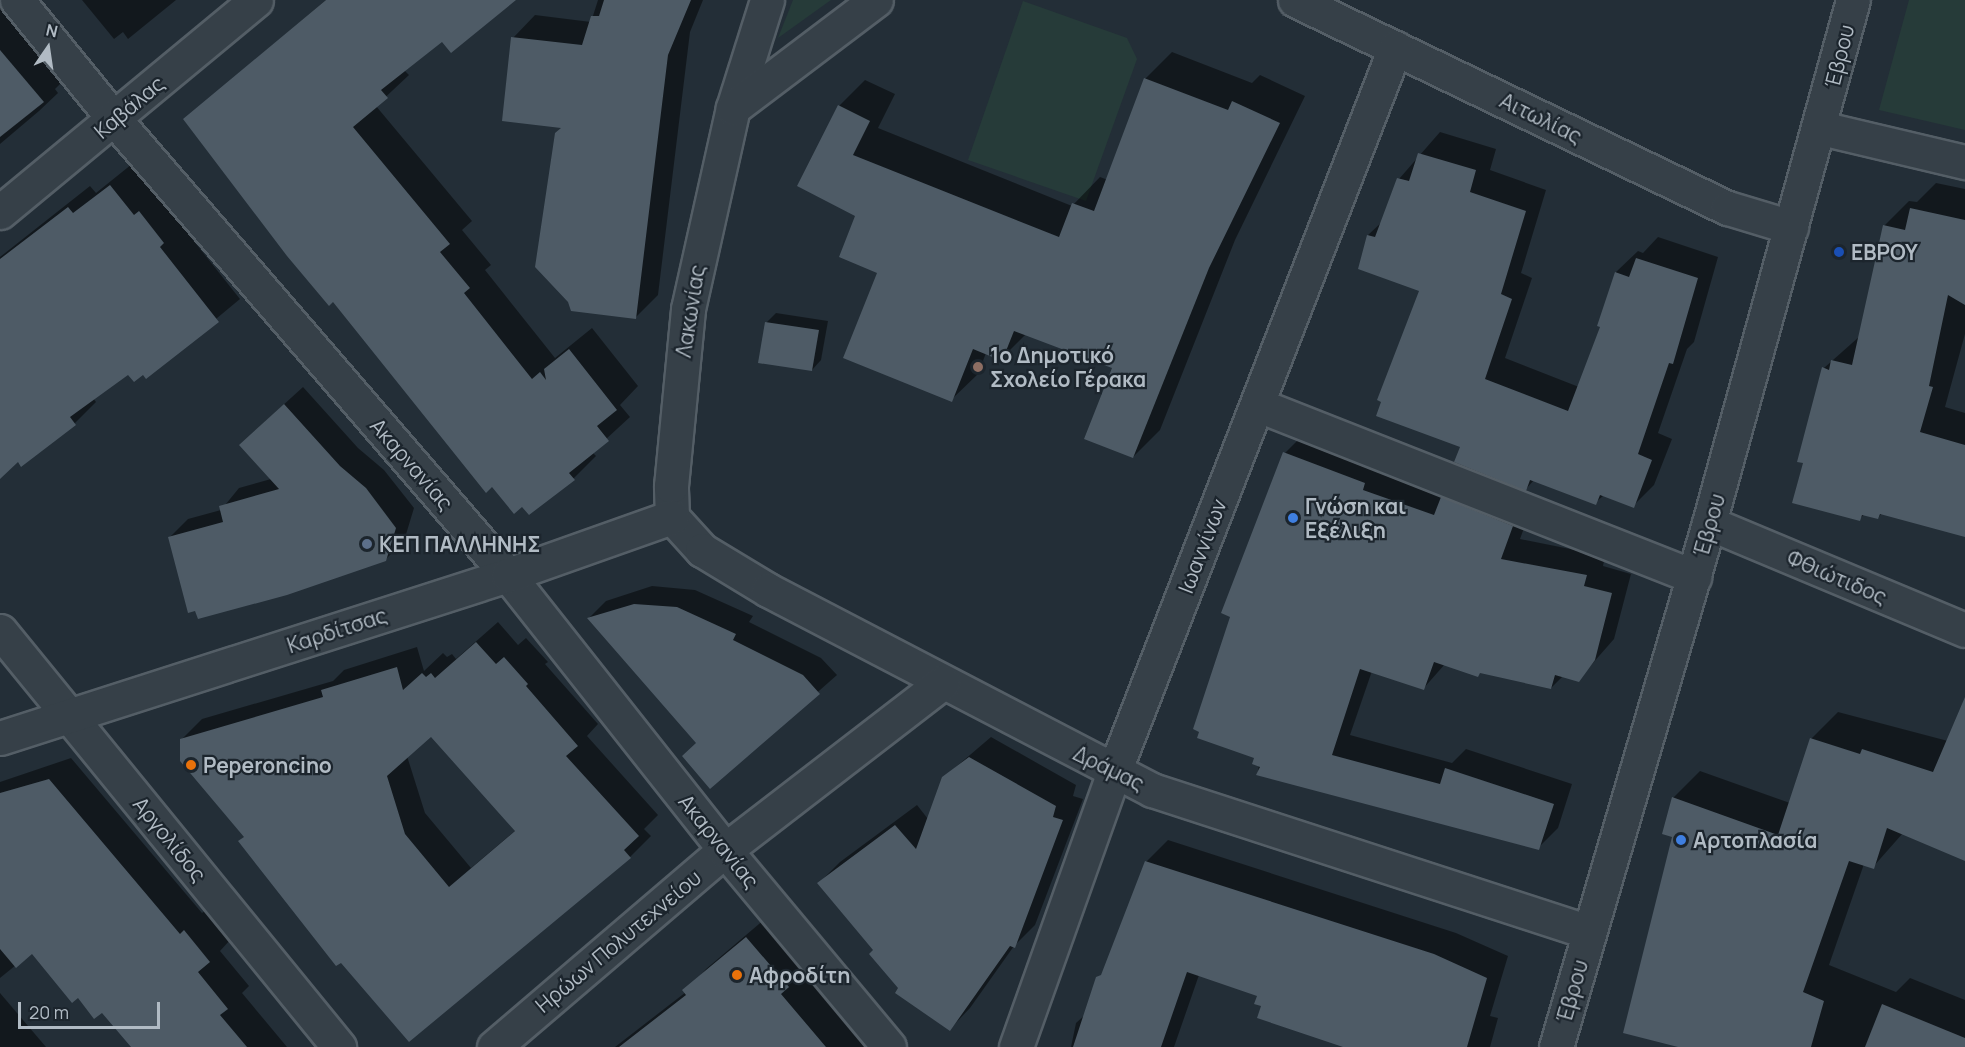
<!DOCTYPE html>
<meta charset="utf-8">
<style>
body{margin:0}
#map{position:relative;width:1965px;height:1047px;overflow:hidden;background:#232e37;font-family:Manrope,sans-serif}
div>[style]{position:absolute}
.green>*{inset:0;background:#263b39}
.shadow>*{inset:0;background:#0007}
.building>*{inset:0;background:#4e5b66}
.roads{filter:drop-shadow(2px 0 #545e66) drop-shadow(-2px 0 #545e66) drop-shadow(0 2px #545e66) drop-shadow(0 -2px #545e66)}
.minor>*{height:33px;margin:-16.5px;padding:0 16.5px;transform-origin:16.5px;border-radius:16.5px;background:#364048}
.dots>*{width:16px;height:16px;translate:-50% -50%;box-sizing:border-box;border:3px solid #1c252d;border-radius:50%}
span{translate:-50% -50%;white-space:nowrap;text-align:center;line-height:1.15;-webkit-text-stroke:4.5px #1c252d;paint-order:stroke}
.street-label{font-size:21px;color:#b1bbc4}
.poi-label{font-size:21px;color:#b1bbc4;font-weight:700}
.left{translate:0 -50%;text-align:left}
.north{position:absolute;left:18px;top:18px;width:60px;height:60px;-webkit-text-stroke:4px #1c252d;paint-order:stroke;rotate:13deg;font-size:16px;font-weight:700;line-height:24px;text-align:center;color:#b1bbc4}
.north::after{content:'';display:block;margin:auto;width:21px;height:27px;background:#b1bbc4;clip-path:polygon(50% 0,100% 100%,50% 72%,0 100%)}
.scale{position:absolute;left:18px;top:1002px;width:142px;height:27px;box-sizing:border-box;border:3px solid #b1bbc4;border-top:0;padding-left:8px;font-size:18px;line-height:21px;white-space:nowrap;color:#b1bbc4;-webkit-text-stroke:4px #1c252d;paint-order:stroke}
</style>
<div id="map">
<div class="green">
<div style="clip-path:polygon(793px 0,831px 0,778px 38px)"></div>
<div style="clip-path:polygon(1909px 0,1965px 0,1965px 130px,1879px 110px)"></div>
<div style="clip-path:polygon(1023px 1px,1127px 38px,1137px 59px,1086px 201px,968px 160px)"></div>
</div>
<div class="shadow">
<div style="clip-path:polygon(82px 0,176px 0,128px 39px,123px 32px,114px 39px)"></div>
<div style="clip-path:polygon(326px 0,512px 0,442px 39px,404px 70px,409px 75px,376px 106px,472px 221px,462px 230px,491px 265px,485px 270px,555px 358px,592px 328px,638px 386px,620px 405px,630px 417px,592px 452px,596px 456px,574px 478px,523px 504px,422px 406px,185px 119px)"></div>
<div style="clip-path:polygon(598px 0,703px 0,690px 32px,658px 295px,635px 318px,563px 127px,513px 38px,535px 15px,591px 22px)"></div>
<div style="clip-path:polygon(0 6px,61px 83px,55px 89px,58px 93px,39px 111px,0 144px)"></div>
<div style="clip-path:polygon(1172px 52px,1252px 83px,1260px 75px,1305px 96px,1235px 240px,1160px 430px,1133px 457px,1114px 367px,1026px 334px,1001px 359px,986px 353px,978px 374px,951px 400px,879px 272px,857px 215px,839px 106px,865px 80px,895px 94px,878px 128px,1072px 206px,1100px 177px,1108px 180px,1145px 79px)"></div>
<div style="clip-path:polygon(1440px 132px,1496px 149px,1490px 170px,1546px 190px,1521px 273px,1532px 278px,1505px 358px,1579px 387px,1602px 327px,1599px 325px,1616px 272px,1638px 251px,1643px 253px,1658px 237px,1718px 257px,1694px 342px,1687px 349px,1658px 433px,1672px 439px,1654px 485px,1633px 506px,1604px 495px,1595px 503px,1534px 480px,1526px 489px,1461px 446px,1421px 290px,1368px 235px,1383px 221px,1399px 179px)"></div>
<div style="clip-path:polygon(132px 164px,156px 194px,161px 190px,185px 221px,181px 225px,240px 299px,146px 377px,143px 373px,128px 373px,93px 398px,96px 402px,75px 423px,18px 460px,0 448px,0 257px,90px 186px,96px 193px)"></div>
<div style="clip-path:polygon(1936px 183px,1965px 189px,1965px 334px,1945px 407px,1965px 413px,1965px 535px,1882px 513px,1878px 518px,1865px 514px,1859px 519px,1805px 462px,1824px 368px,1860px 336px,1884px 226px,1909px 201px,1917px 202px)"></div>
<div style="clip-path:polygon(776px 313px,828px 321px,821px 360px,812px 370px,760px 362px,767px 322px)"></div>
<div style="clip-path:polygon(303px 387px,358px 448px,384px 470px,414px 508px,404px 541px,385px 560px,169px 538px,188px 519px,221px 510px,239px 488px,271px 479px,259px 427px)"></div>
<div style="clip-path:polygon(1304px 434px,1532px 506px,1520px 539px,1605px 556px,1603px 566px,1631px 574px,1614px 639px,1578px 680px,1563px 676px,1551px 688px,1445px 664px,1423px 689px,1372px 671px,1350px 735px,1452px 763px,1466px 749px,1572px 784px,1558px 828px,1538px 848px,1258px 774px,1285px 453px)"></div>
<div style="clip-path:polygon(652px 586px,695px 590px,753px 616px,749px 622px,821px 658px,837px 675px,710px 787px,698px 742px,589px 618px,606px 601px)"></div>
<div style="clip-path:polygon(evenodd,498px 622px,518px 645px,526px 638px,548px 662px,545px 664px,598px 724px,587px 736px,658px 815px,644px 829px,651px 836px,630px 857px,409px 1040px,245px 836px,181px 740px,202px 719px,333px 681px,344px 670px,417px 647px,424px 671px,443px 653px,447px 657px,452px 654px,456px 659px,498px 622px,432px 735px,516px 830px,471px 868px,425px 813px,407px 756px,432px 735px)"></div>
<div style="clip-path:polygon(1838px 712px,1948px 741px,1965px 715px,1965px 859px,1903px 833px,1873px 867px,1864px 864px,1829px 965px,1896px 992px,1910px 978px,1965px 1000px,1965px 1047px,1684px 1047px,1673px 798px,1700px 771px,1790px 803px,1811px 739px)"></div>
<div style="clip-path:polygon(991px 737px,1076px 785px,1073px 796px,1083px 799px,1035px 925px,1014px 946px,970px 1008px,950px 1029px,900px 988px,875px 950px,819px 883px,840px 862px,917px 805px,928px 819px,943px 778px)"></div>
<div style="clip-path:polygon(71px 758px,202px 913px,206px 910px,231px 939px,220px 951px,249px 986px,242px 993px,287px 1047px,143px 1047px,102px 1011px,78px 996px,32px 952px,0 978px,0 782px)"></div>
<div style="clip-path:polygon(1168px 840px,1456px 933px,1508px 956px,1490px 1016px,1498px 1018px,1490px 1047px,1345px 1047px,1263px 1005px,1259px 995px,1199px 975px,1174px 1047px,1071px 1047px,1076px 1023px,1087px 1013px,1146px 862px)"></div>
<div style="clip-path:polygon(766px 918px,807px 967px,802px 971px,865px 1047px,615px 1047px,686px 992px,706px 969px)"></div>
<div style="clip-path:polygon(0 993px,46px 1047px,0 1047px)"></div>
</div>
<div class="building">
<div style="clip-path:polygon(326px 0,516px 0,451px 53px,442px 42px,381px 90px,388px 98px,353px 127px,450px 244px,440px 252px,470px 288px,464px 293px,532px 379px,540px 372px,546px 380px,544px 369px,569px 349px,617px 410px,597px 426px,609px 441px,569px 473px,575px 480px,529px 515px,522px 507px,514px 514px,492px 487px,486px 493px,333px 302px,329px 306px,287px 256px,183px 119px)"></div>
<div style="clip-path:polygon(604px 0,691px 0,668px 55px,636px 319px,571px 311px,568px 302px,535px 267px,555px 133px,561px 128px,502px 121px,511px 37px,582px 45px,591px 16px,599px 16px)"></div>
<div style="clip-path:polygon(0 50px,44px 102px,0 137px)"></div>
<div style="clip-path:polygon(1144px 78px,1228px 110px,1232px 101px,1280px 123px,1209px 268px,1133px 458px,1084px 439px,1112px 368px,1014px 331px,1002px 361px,973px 349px,952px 402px,843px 358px,877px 273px,839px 257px,855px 216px,797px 186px,838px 105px,870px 121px,853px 155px,1059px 237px,1072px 203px,1094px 211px)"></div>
<div style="clip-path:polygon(1418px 153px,1476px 170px,1470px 192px,1526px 211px,1501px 294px,1512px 299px,1485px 379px,1568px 411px,1600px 327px,1597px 326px,1615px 272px,1629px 277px,1636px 258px,1698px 278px,1673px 364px,1669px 363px,1638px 454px,1652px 460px,1634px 508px,1600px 495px,1596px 505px,1530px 480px,1526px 491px,1454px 462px,1460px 447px,1376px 416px,1381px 402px,1377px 400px,1419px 291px,1358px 269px,1367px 235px,1375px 237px,1397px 178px,1409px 181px)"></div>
<div style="clip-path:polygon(110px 185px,134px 215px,139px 211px,164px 243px,160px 247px,219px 322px,146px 379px,143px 375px,134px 382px,128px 375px,70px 417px,76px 425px,21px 467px,18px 462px,0 479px,0 259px,68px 207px,73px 213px)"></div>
<div style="clip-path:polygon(1910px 208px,1965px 220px,1965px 305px,1948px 295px,1929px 386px,1933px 387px,1920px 432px,1965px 445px,1965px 537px,1880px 514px,1878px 519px,1862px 515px,1860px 521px,1792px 503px,1803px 463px,1797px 462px,1822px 367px,1829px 370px,1831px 360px,1852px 365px,1883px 225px,1905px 230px)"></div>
<div style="clip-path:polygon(765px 322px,819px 330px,812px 371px,758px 363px)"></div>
<div style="clip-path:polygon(284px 404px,340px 466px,366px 488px,396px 528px,386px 561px,287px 595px,198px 619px,195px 611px,188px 613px,168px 537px,223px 522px,219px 506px,279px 489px,239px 445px)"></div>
<div style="clip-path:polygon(1283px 452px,1365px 483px,1363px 490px,1434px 515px,1441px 497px,1513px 526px,1501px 559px,1587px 575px,1584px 586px,1612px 593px,1595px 660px,1579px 682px,1555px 675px,1551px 689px,1480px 673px,1478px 677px,1434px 662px,1424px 690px,1360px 669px,1332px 755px,1440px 784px,1445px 768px,1554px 804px,1539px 850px,1256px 775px,1260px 767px,1252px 764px,1254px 758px,1197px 738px,1199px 732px,1193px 729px,1230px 617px,1221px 613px)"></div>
<div style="clip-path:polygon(634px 604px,677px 607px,736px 634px,733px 640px,803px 675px,820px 694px,710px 789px,682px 756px,696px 743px,587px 618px)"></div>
<div style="clip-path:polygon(evenodd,476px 642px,496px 664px,504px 657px,528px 684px,526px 686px,578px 746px,566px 756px,639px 836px,624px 850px,631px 858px,409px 1042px,341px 963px,336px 966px,238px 841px,244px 837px,180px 761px,180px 739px,323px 697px,321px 690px,397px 667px,403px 690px,422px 673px,426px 677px,431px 673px,435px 678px,476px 642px,431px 737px,515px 831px,449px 887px,405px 834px,387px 776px,431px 737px)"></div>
<div style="clip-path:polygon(1965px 697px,1965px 861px,1887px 828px,1874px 869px,1849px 861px,1803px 992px,1824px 1001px,1811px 1047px,1678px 1047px,1623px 1033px,1672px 837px,1662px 834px,1672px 797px,1778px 835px,1810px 738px,1860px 754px,1862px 749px,1933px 772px)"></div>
<div style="clip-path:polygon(969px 757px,1056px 806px,1053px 817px,1063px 820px,1015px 948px,1010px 946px,950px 1031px,895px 993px,898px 988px,869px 954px,873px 950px,817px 883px,895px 825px,916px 849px,942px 777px)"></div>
<div style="clip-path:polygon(49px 779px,180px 934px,184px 930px,210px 962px,198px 972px,228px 1009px,220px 1015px,247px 1047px,131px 1047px,102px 1013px,94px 1019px,78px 998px,72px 1003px,32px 954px,16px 968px,0 949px,0 793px)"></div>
<div style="clip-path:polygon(1145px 861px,1434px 954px,1487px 978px,1467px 1047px,1343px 1047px,1257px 1018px,1261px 1006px,1254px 1004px,1257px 996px,1187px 972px,1161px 1047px,1073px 1047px,1096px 977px,1101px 975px)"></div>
<div style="clip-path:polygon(746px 937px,789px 987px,781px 994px,826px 1047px,619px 1047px,686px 995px,682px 990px)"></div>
<div style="clip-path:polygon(1882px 1004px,1965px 1038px,1965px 1047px,1865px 1047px)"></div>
</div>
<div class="roads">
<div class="minor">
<div style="left:17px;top:0;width:155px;rotate:50.8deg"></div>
<div style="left:115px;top:120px;width:601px;rotate:49.18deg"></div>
<div style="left:508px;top:575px;width:350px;rotate:51.7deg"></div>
<div style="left:725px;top:850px;width:256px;rotate:50.2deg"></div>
<div style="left:1295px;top:0;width:480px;rotate:25.7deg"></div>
<div style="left:1728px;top:208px;width:66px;rotate:16.8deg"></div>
<div style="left:733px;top:108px;width:113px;rotate:-72.5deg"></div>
<div style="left:1821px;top:128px;width:148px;rotate:13.3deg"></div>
<div style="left:0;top:212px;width:332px;rotate:-39.6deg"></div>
<div style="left:1258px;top:405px;width:469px;rotate:21.5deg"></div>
<div style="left:672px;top:517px;width:45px;rotate:47.7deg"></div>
<div style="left:702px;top:550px;width:77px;rotate:31.2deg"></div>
<div style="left:768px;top:590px;width:433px;rotate:27.5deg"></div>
<div style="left:1152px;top:790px;width:459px;rotate:18deg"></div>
<div style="left:672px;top:517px;width:31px;rotate:-92deg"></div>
<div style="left:671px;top:486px;width:178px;rotate:-84.5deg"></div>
<div style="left:688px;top:309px;width:206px;rotate:-77.4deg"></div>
<div style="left:733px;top:108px;width:179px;rotate:-37.1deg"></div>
<div style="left:1709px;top:523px;width:277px;rotate:22.7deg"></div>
<div style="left:0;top:631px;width:537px;rotate:50.82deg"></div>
<div style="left:0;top:738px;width:534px;rotate:-17.79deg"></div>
<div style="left:508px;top:575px;width:174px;rotate:-19.5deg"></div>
<div style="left:494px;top:1047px;width:304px;rotate:-40.5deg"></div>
<div style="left:725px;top:850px;width:275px;rotate:-37.6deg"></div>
<div style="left:1016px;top:1047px;width:292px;rotate:-70.4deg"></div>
<div style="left:1114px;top:772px;width:777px;rotate:-68.79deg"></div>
<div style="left:1556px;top:1047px;width:546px;rotate:-73.72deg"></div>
<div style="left:1709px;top:523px;width:542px;rotate:-74.61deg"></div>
</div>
</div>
<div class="dots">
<div style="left:1839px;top:252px;background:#1a4fb4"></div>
<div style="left:978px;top:367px;background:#8d6e63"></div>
<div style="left:1293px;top:518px;background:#3f7fe0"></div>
<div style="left:367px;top:544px;background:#5c6f8a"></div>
<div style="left:191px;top:765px;background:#e8710a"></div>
<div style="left:1681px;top:840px;background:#3f7fe0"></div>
<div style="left:737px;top:975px;background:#e8710a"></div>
</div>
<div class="street-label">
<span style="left:1839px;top:56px;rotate:-76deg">Έβρου</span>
<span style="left:129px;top:107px;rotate:-40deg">Καβάλας</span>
<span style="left:1541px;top:118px;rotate:26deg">Αιτωλίας</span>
<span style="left:690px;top:311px;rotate:-81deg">Λακωνίας</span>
<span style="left:412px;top:464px;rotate:49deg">Ακαρνανίας</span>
<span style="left:1709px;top:525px;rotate:-74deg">Έβρου</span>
<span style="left:1202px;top:546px;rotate:-69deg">Ιωαννίνων</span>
<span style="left:1837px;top:577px;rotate:23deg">Φθιώτιδος</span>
<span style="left:337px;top:630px;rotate:-18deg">Καρδίτσας</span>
<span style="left:1109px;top:768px;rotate:26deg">Δράμας</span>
<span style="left:170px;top:839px;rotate:51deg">Αργολίδος</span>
<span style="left:719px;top:841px;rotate:51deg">Ακαρνανίας</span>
<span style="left:618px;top:941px;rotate:-40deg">Ηρώων Πολυτεχνείου</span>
<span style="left:1572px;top:991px;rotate:-74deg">Έβρου</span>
</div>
<div class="poi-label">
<span class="left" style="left:1851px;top:252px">ΕΒΡΟΥ</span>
<span class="left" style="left:990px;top:367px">1ο Δημοτικό<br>Σχολείο Γέρακα</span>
<span class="left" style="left:1305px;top:518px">Γνώση και<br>Εξέλιξη</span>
<span class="left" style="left:379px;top:544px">ΚΕΠ ΠΑΛΛΗΝΗΣ</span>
<span class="left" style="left:203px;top:765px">Peperoncino</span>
<span class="left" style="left:1693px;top:840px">Αρτοπλασία</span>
<span class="left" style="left:749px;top:975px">Αφροδίτη</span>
</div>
<div class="north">N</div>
<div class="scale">20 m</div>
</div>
